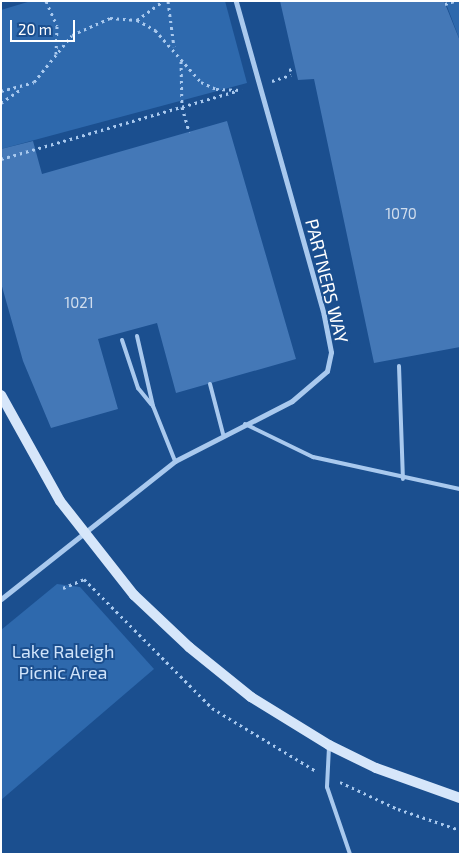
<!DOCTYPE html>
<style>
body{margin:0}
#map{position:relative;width:461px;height:855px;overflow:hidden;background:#1b4f8f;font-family:"Exo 2",sans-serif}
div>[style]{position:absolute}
.green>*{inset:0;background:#2e69ad}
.building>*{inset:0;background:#4478b7}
.path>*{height:3px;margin-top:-1.5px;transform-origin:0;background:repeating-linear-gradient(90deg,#a9c9ee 0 2.5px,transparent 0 6.5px)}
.lane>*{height:4px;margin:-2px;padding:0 2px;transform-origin:2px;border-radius:2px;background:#a9c9ee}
.street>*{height:5px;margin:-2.5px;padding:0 2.5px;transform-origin:2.5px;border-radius:2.5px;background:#a9c9ee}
.secondary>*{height:10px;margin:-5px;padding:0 5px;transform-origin:5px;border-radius:5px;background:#d6e6fa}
span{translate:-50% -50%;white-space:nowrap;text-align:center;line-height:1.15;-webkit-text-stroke:4px #1b4f8f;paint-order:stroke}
.number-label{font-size:15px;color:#d0dded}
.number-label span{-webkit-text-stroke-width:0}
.street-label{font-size:18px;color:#fff}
.park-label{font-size:18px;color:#cfe3fa}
.frame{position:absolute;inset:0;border:2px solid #fff;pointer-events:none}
.scale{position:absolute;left:10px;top:20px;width:65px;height:22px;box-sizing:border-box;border:2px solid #fff;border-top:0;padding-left:6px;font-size:15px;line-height:18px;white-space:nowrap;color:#fff;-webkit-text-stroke:4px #1b4f8f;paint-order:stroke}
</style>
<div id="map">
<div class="green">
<div style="clip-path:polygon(31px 1px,225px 1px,247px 83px,1px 149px,1px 10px)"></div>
<div style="clip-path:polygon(445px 1px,460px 1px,460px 41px,456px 30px)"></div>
<div style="clip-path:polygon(57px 584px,80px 587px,154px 669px,1px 800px,1px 630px)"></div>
</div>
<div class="building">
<div style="clip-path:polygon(280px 1px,444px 1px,460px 41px,460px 347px,374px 363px,314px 79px,298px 80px)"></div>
<div style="clip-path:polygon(227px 121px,296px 359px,176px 393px,157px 323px,98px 339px,118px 409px,51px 428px,23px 361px,1px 283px,1px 149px,33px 141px,42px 174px)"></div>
</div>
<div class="path">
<div style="left:46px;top:1px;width:27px;rotate:66deg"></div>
<div style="left:57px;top:26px;width:28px;rotate:92deg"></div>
<div style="left:168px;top:1px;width:46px;rotate:82.6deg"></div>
<div style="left:445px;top:4px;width:10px;rotate:-17deg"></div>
<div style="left:137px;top:20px;width:32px;rotate:-36deg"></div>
<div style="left:181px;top:61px;width:46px;rotate:88.8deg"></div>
<div style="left:182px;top:107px;width:26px;rotate:74deg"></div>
<div style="left:289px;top:70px;width:6px;rotate:-18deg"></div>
<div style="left:272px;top:81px;width:20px;rotate:-18deg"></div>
<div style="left:1px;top:91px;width:34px;rotate:-15deg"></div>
<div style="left:34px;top:82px;width:60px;rotate:-51deg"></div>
<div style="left:72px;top:35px;width:42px;rotate:-24.1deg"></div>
<div style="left:110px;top:18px;width:27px;rotate:4deg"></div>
<div style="left:137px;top:20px;width:21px;rotate:29deg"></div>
<div style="left:155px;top:30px;width:69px;rotate:48.5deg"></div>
<div style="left:201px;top:82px;width:17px;rotate:25deg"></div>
<div style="left:216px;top:89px;width:26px;rotate:2deg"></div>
<div style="left:1px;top:103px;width:24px;rotate:-35deg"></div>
<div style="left:1px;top:159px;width:246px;rotate:-16.1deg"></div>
<div style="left:63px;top:588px;width:23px;rotate:-23deg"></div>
<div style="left:84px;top:579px;width:182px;rotate:45.2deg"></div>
<div style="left:212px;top:708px;width:122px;rotate:31.2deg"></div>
<div style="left:340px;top:782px;width:64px;rotate:25deg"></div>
<div style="left:398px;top:809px;width:65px;rotate:18.7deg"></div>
</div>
<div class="lane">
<div style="left:137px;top:336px;width:72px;rotate:77.1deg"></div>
<div style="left:153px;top:406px;width:59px;rotate:68.2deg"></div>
<div style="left:122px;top:340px;width:51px;rotate:71.6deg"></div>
<div style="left:138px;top:388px;width:21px;rotate:51deg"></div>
<div style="left:399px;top:366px;width:113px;rotate:88deg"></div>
<div style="left:210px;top:384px;width:52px;rotate:75.4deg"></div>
<div style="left:245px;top:424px;width:76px;rotate:25.9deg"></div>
<div style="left:313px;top:457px;width:150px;rotate:12.3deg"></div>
<div style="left:329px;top:747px;width:40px;rotate:92.9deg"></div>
<div style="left:327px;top:787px;width:71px;rotate:71.1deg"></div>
</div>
<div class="street">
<div style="left:1px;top:599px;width:222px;rotate:-38.4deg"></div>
<div style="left:175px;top:461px;width:131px;rotate:-27.1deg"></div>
<div style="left:292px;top:401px;width:46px;rotate:-40.6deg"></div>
<div style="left:327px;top:371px;width:19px;rotate:-78deg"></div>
<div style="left:331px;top:352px;width:38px;rotate:-101deg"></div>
<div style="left:324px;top:315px;width:326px;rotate:-105.7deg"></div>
</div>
<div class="secondary">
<div style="left:1px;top:395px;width:121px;rotate:60.9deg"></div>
<div style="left:60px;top:501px;width:120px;rotate:51.8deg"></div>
<div style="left:134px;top:595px;width:76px;rotate:43.4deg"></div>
<div style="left:189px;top:647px;width:80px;rotate:38.9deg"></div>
<div style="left:251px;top:697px;width:92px;rotate:31.6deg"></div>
<div style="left:329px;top:745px;width:52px;rotate:26.1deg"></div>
<div style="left:376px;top:768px;width:89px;rotate:19.7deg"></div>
</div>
<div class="number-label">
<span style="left:401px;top:214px">1070</span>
<span style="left:79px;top:303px">1021</span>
</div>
<div class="street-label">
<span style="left:327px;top:281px;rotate:76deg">PARTNERS WAY</span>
</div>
<div class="park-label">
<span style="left:63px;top:662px">Lake Raleigh<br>Picnic Area</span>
</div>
<div class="frame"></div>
<div class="scale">20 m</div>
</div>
